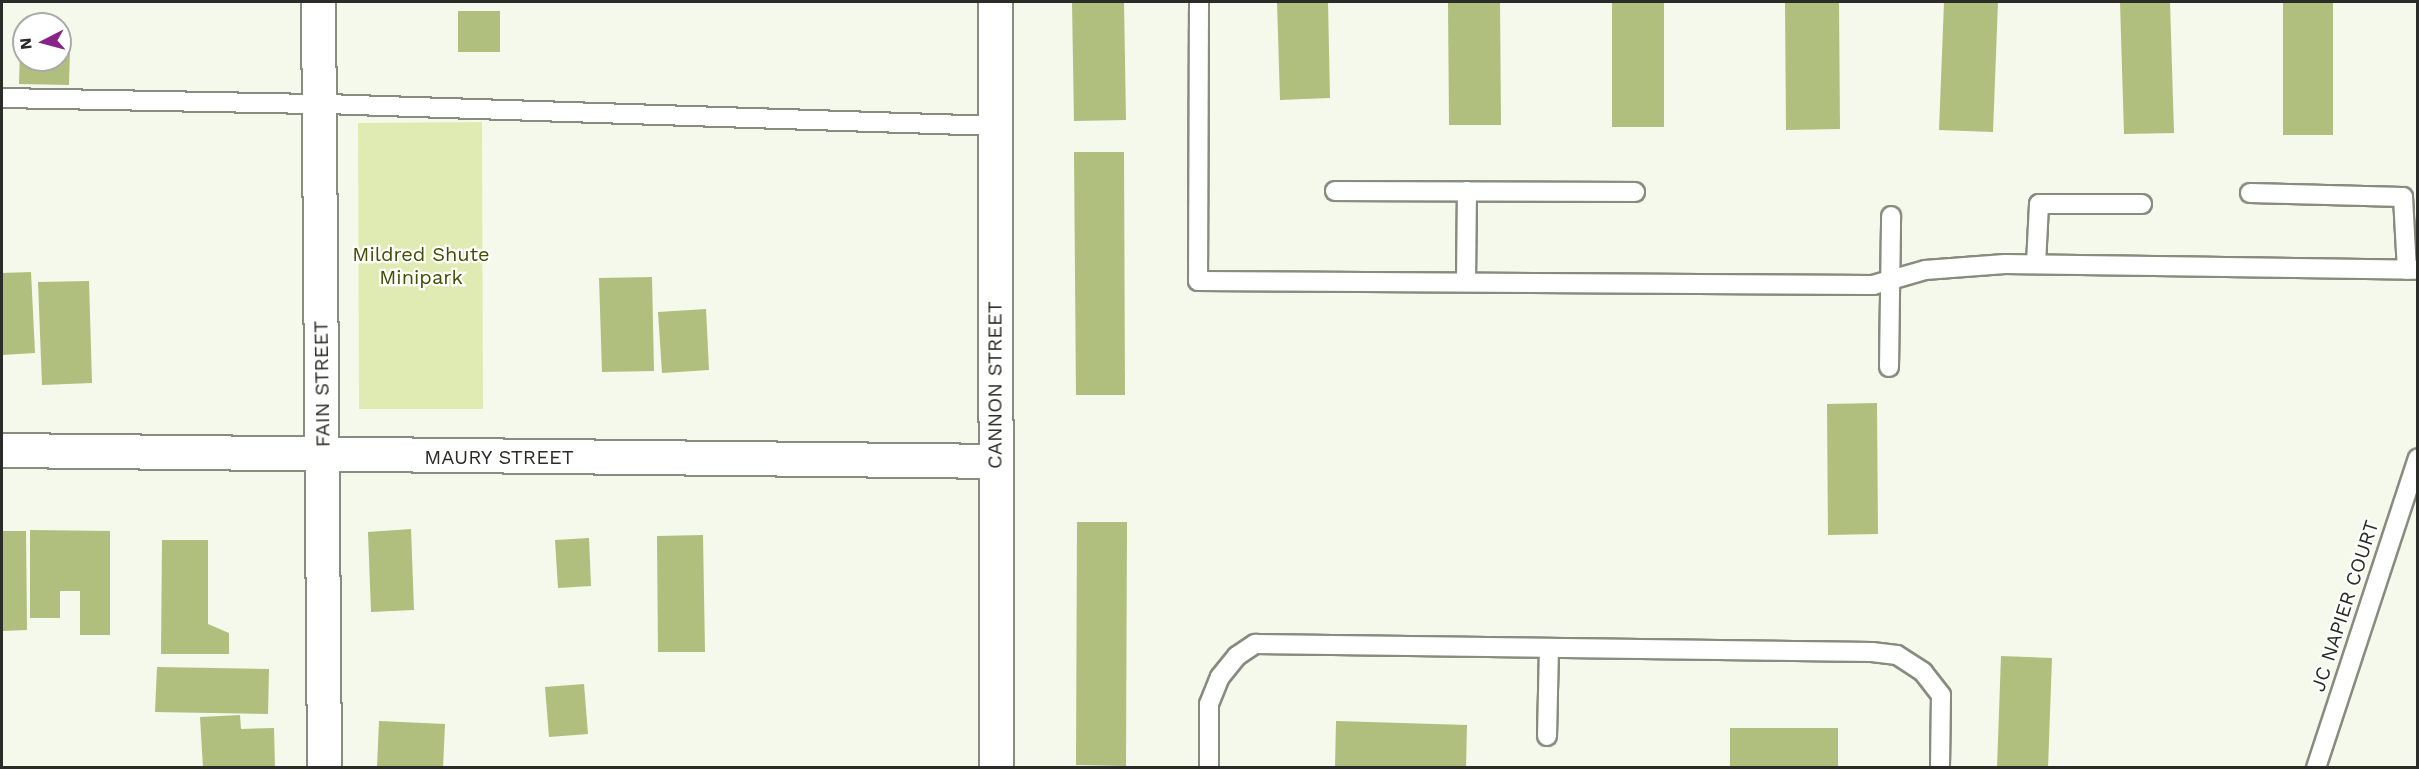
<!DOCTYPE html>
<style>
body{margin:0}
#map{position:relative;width:2419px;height:769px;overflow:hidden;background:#f5f9eb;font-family:"Work Sans",sans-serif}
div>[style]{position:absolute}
.green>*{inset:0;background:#dfebb3}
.building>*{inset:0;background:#b0be7e}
.roads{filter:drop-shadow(2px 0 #888b7e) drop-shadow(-2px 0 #888b7e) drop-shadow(0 2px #888b7e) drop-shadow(0 -2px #888b7e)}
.service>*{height:18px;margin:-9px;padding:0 9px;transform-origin:9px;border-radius:9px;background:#fff}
.minor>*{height:33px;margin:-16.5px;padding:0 16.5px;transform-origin:16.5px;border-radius:16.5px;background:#fff}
span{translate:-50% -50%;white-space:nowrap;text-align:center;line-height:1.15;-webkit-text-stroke:4.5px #fff;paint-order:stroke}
.park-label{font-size:20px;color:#444e01}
.street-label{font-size:20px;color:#2b2c27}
.frame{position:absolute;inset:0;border:3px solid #2b2c27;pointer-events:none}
.north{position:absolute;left:12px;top:12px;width:60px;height:60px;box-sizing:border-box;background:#fff;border:2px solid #aaaba9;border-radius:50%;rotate:264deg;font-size:16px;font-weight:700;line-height:24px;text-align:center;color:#2b2c27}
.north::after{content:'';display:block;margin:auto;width:21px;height:27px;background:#88238a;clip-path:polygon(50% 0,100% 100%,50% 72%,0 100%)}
</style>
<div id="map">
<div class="green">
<div style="clip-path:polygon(482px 122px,483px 409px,359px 409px,358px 123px)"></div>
</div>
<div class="building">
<div style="clip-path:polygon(1072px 2px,1124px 2px,1126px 120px,1074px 121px)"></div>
<div style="clip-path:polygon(1277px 2px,1328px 2px,1330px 98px,1280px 100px)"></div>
<div style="clip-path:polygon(1448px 2px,1500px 2px,1501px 125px,1449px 125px)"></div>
<div style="clip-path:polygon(1612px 2px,1664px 2px,1664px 127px,1612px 127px)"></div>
<div style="clip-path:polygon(1785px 2px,1839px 2px,1840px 129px,1786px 130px)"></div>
<div style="clip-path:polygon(1944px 2px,1998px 2px,1993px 132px,1939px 130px)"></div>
<div style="clip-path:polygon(2120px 2px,2170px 2px,2174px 133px,2124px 134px)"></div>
<div style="clip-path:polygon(2283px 2px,2333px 2px,2333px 135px,2283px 135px)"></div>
<div style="clip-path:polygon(458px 11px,500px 11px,500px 52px,458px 52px)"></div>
<div style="clip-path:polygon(20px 49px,24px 49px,24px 60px,60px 60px,60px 50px,70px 50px,69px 85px,19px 84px)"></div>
<div style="clip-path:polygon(1074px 152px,1124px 152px,1125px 395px,1076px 395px)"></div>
<div style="clip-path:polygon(31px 272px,35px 353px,2px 355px,2px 273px)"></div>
<div style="clip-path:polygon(652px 277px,654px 371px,602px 372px,599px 278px)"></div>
<div style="clip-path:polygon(89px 281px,92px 383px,42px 385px,38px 282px)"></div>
<div style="clip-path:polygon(706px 309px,709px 370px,662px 373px,658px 312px)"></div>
<div style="clip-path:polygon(1877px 403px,1878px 534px,1828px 535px,1827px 404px)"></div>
<div style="clip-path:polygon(1077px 522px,1127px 522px,1126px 766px,1076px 765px)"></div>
<div style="clip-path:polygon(411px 529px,414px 610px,371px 612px,368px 532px)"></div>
<div style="clip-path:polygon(30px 530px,110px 531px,110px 635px,80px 635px,80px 591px,60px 591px,60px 618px,30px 618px)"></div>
<div style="clip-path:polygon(2px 531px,26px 531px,27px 630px,2px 631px)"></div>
<div style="clip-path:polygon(703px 535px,705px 652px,658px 652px,657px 536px)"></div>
<div style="clip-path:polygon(589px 538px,591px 586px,558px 588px,555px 540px)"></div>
<div style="clip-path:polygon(162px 540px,208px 540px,208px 624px,229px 633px,229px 654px,161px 654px)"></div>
<div style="clip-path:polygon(2001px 656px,2052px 658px,2048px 768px,1997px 768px)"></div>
<div style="clip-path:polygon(157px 667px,269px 669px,268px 714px,155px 712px)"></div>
<div style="clip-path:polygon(584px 684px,588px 734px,549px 737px,545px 687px)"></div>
<div style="clip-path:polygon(240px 715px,241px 729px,274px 728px,275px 768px,203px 768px,200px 717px)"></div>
<div style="clip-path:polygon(379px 721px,445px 724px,443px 768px,377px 768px)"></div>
<div style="clip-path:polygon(1336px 721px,1467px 725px,1466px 768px,1335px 768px)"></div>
<div style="clip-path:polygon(1730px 728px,1838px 728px,1838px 768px,1730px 768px)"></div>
</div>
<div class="roads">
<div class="service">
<div style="left:1199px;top:2px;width:279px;rotate:90.2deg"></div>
<div style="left:1198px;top:281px;width:675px;rotate:0.34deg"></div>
<div style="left:1873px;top:285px;width:54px;rotate:-16.1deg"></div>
<div style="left:1925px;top:270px;width:80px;rotate:-4.3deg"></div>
<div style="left:2005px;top:264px;width:413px;rotate:0.8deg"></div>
<div style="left:2px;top:98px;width:351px;rotate:1.1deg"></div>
<div style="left:353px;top:105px;width:642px;rotate:1.87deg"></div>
<div style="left:1335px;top:191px;width:300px;rotate:0.2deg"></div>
<div style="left:2250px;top:193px;width:153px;rotate:1.5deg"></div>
<div style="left:2403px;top:197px;width:73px;rotate:86.9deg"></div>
<div style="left:2036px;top:264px;width:60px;rotate:-87.1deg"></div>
<div style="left:2039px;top:204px;width:103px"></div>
<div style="left:1466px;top:282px;width:91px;rotate:-89.4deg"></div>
<div style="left:1889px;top:367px;width:151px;rotate:-89.2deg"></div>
<div style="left:1547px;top:736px;width:88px;rotate:-88.7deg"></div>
<div style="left:1209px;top:768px;width:64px;rotate:-90deg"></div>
<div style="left:1209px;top:704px;width:29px;rotate:-68deg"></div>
<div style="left:1220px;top:677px;width:27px;rotate:-51deg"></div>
<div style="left:1237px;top:656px;width:22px;rotate:-34deg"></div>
<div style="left:1255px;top:644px;width:617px;rotate:0.74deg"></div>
<div style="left:1872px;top:652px;width:25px;rotate:7deg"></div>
<div style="left:1897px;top:655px;width:31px;rotate:33deg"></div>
<div style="left:1923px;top:672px;width:29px;rotate:52deg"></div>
<div style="left:1941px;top:695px;width:73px;rotate:90.8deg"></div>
<div style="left:2316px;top:768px;width:326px;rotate:-71.8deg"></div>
</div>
<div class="minor">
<div style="left:318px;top:2px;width:766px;rotate:89.55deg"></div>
<div style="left:995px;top:2px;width:766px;rotate:89.93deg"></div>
<div style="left:2px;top:450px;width:994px;rotate:0.63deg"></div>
</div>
</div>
<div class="park-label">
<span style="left:421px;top:266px">Mildred Shute<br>Minipark</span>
</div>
<div class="street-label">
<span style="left:322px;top:384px;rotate:-91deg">FAIN STREET</span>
<span style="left:995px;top:385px;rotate:-90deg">CANNON STREET</span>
<span style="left:499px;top:457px">MAURY STREET</span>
<span style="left:2345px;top:606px;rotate:-72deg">JC NAPIER COURT</span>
</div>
<div class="frame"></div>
<div class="north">N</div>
</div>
